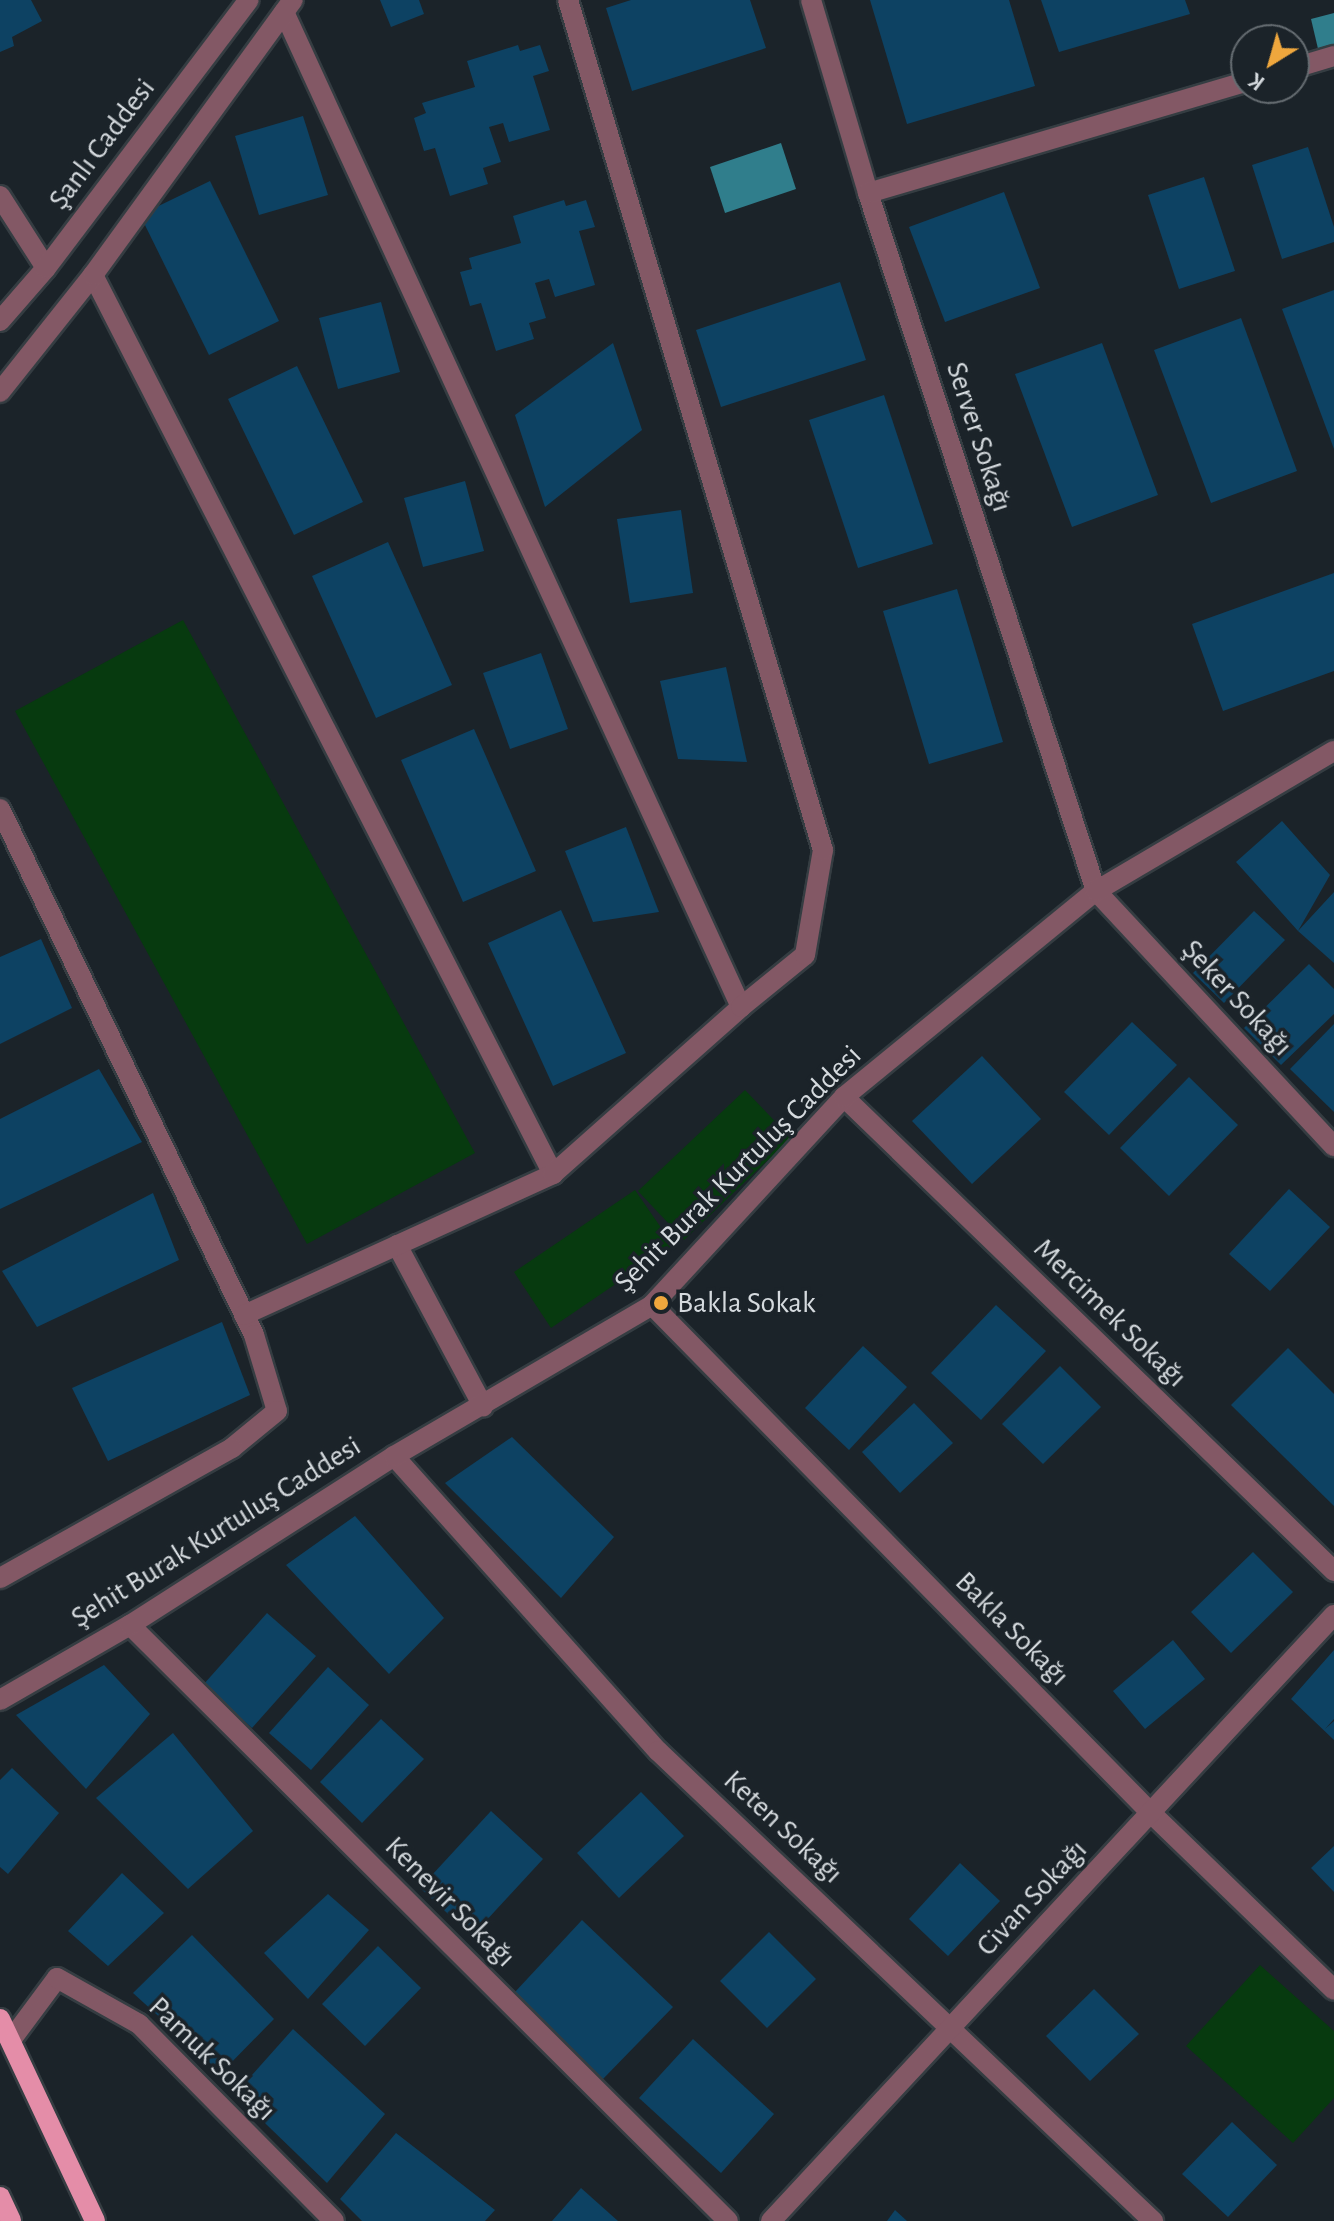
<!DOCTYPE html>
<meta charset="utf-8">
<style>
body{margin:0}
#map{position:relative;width:1334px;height:2221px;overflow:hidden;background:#1b2329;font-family:"Alegreya Sans",sans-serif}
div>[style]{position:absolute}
.green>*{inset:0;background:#073a0f}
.water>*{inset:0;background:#307e8c}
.building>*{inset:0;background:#0d4263}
.roads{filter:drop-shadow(2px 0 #353d42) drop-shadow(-2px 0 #353d42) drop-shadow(0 2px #353d42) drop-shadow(0 -2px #353d42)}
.minor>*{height:20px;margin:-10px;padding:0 10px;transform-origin:10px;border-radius:10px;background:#835865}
.major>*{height:20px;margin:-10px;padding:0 10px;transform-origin:10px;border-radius:10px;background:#e48da8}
.dots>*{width:22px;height:22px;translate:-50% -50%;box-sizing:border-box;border:4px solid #1b2329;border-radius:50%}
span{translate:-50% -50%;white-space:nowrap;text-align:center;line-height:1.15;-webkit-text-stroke:7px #1b2329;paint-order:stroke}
.street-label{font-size:30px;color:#d5dade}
.poi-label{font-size:30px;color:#d5dade}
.left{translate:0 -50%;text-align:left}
.north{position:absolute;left:1230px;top:24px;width:80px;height:80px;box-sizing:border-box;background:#1b2329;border:2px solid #656c71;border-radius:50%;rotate:217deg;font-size:22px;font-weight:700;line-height:32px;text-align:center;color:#d5dade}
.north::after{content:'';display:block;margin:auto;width:28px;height:36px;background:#efa73d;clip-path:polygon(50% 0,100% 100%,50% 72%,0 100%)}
</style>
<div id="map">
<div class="green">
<div style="clip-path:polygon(183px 620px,475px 1153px,307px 1244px,15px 711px)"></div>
<div style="clip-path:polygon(745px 1090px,791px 1138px,684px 1240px,638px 1191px)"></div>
<div style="clip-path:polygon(635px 1190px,673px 1245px,551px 1328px,514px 1272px)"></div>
<div style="clip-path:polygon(1260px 1965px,1334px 2031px,1334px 2098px,1293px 2143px,1186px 2046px)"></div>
</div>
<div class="water">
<div style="clip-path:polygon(1334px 13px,1334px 49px,1319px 53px,1311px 19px)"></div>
<div style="clip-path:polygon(781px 143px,796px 189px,725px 213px,710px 167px)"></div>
</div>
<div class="building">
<div style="clip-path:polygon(0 0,31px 0,42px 21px,12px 37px,14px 46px,0 52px)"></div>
<div style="clip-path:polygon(380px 0,419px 0,424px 14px,391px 27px)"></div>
<div style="clip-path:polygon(631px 0,750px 0,766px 48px,632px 91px,606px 8px)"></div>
<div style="clip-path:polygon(870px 0,1009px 0,1035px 86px,907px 124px)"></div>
<div style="clip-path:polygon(1041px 0,1185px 0,1190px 14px,1059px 52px)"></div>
<div style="clip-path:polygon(518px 45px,520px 51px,540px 45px,549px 71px,533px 76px,550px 130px,509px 142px,503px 123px,489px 127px,501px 162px,483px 168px,488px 184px,450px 196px,435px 148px,424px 151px,414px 118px,426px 113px,422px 103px,475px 87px,467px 61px)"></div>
<div style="clip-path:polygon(303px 116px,328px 195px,259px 215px,235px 136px)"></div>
<div style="clip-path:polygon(1308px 147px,1334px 227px,1334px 242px,1282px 259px,1252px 165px)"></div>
<div style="clip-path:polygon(1204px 177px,1235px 271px,1179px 289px,1148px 195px)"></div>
<div style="clip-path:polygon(210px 181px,279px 321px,209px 355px,140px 215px)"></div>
<div style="clip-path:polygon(1004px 192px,1040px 288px,945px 322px,909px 227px)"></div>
<div style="clip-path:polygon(564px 200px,566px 206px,586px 200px,595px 227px,579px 231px,595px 285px,555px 297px,549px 279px,535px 283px,546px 318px,529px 323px,534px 339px,496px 351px,481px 303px,470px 306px,460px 272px,472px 269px,469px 258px,521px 243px,513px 216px)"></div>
<div style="clip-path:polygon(840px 282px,866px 360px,721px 407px,696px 330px)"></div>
<div style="clip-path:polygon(1334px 290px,1334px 449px,1282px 309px)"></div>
<div style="clip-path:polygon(381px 302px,400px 372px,338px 389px,319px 318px)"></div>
<div style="clip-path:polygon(1241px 318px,1297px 471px,1211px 503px,1154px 350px)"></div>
<div style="clip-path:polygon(613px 343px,642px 430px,545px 507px,515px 415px)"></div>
<div style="clip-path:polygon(1102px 343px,1158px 495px,1072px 527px,1015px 374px)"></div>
<div style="clip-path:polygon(297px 366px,363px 502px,294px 535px,228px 399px)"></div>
<div style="clip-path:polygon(884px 395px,933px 544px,858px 568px,809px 420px)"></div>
<div style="clip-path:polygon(465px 481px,484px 551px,423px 567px,404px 498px)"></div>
<div style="clip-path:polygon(681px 510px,693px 593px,630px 603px,617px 519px)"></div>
<div style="clip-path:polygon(388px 542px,452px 685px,376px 718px,312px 576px)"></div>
<div style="clip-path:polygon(1334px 573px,1334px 671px,1223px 711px,1192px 624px)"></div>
<div style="clip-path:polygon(957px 589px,1003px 742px,929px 764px,883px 611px)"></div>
<div style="clip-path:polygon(541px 653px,568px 729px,510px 749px,483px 673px)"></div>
<div style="clip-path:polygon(726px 667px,747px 762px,678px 759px,660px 681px)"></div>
<div style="clip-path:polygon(474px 729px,536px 871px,463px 902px,401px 760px)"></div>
<div style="clip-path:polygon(1282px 821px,1330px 875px,1298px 931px,1334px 892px,1334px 963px,1298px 931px,1236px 862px)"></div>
<div style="clip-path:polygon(626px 827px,659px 912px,593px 922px,565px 851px)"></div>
<div style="clip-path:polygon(561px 910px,626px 1053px,553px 1086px,488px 943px)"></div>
<div style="clip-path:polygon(1254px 911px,1285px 940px,1224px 1003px,1193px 973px)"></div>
<div style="clip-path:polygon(41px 939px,72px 1008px,0 1044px,0 957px)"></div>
<div style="clip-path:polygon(1309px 964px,1334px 989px,1334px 1014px,1281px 1065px,1244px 1028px)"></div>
<div style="clip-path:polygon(1132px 1022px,1177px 1065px,1109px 1135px,1064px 1092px)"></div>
<div style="clip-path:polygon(1334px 1024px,1334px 1112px,1290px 1069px)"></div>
<div style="clip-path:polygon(982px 1056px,1041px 1119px,972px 1184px,912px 1121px)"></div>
<div style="clip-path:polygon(99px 1069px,142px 1142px,0 1209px,0 1119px)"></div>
<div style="clip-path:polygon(1189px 1077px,1238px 1125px,1169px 1196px,1120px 1148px)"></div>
<div style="clip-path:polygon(1289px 1189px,1330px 1227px,1270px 1291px,1229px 1254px)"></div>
<div style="clip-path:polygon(153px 1193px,179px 1260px,37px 1327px,2px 1271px)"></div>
<div style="clip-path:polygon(996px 1305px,1046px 1351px,981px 1420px,931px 1373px)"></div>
<div style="clip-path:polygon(222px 1322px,250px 1395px,108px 1461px,72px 1388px)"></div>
<div style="clip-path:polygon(863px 1346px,907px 1387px,849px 1450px,805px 1408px)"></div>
<div style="clip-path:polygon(1288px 1348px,1334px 1394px,1334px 1506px,1231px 1405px)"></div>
<div style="clip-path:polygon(1060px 1366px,1101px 1407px,1043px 1464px,1002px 1424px)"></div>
<div style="clip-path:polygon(914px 1403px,953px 1443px,900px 1493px,862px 1452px)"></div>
<div style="clip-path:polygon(512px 1437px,614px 1537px,561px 1598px,445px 1483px)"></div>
<div style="clip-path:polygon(355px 1516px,444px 1618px,389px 1674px,286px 1565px)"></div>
<div style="clip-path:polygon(1253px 1552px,1293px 1592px,1231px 1653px,1191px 1612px)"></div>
<div style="clip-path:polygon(267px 1613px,316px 1656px,252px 1728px,203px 1685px)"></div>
<div style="clip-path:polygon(1173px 1640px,1205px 1679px,1145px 1729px,1113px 1691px)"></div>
<div style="clip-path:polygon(1334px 1650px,1334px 1719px,1325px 1729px,1334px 1721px,1334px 1740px,1291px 1699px)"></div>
<div style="clip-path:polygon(104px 1665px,150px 1714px,86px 1789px,16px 1715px)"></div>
<div style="clip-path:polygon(328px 1667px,369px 1705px,311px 1770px,269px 1733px)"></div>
<div style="clip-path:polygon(381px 1719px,424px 1759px,362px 1823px,320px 1782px)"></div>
<div style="clip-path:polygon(173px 1733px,253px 1831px,188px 1889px,96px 1798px)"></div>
<div style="clip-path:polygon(12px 1768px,59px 1813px,8px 1874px,0 1867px,0 1780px)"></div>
<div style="clip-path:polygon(641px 1792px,684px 1836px,619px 1898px,577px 1853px)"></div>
<div style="clip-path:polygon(491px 1811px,543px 1859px,472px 1936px,420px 1888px)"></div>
<div style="clip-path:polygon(1334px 1846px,1334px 1892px,1311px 1868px)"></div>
<div style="clip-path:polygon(960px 1863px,1000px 1901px,948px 1956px,909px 1919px)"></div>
<div style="clip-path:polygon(122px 1873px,164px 1913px,108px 1966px,68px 1931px)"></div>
<div style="clip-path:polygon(328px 1894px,369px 1930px,308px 1999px,264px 1953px)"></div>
<div style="clip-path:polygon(582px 1920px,673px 2007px,603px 2079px,515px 1992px)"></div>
<div style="clip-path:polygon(769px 1932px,816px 1979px,767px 2028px,720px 1981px)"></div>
<div style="clip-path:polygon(192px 1935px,274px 2019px,221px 2073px,133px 1993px)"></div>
<div style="clip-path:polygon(378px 1946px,421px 1988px,365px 2046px,322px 2004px)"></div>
<div style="clip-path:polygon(1094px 1989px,1139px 2034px,1090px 2081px,1046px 2036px)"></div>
<div style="clip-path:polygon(293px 2029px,385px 2114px,327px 2183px,235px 2094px)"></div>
<div style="clip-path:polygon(693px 2039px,774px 2114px,721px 2173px,639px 2098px)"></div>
<div style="clip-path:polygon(1232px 2122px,1277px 2165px,1228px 2217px,1182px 2174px)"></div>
<div style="clip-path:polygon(396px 2133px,495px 2210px,485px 2221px,362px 2221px,340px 2199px)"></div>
<div style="clip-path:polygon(581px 2188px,618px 2221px,552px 2221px)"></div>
<div style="clip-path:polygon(895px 2210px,907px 2221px,887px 2221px)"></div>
</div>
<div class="roads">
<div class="minor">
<div style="left:811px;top:0;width:201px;rotate:73.5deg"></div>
<div style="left:868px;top:193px;width:734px;rotate:71.91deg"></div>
<div style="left:1096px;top:891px;width:349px;rotate:47deg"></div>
<div style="left:284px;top:12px;width:1095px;rotate:65.33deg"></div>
<div style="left:1294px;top:68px;width:42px;rotate:-16.7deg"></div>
<div style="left:868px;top:193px;width:394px;rotate:-16.4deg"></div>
<div style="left:0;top:196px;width:85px;rotate:57.4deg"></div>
<div style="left:93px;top:275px;width:1010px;rotate:62.9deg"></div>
<div style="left:0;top:321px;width:70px;rotate:-49deg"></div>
<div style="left:46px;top:268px;width:336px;rotate:-52.9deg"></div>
<div style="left:0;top:392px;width:149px;rotate:-51.5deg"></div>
<div style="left:93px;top:275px;width:340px;rotate:-54deg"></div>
<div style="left:0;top:809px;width:584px;rotate:64.22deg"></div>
<div style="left:254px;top:1335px;width:79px;rotate:73.2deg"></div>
<div style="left:277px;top:1411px;width:58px;rotate:140.6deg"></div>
<div style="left:232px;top:1448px;width:266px;rotate:150.7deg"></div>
<div style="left:844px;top:1097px;width:682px;rotate:44.05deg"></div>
<div style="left:397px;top:1245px;width:183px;rotate:61.9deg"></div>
<div style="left:652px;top:1305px;width:713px;rotate:45.51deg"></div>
<div style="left:1152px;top:1814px;width:253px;rotate:44deg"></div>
<div style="left:244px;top:1315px;width:340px;rotate:-24.5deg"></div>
<div style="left:553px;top:1174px;width:251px;rotate:-41.6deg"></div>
<div style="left:741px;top:1007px;width:82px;rotate:-39.1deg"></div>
<div style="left:805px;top:955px;width:107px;rotate:-80.3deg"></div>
<div style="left:823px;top:850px;width:887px;rotate:-106.7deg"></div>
<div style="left:394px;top:1456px;width:396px;rotate:48.2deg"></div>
<div style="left:658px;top:1751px;width:683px;rotate:43.52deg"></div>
<div style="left:130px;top:1625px;width:844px;rotate:44.9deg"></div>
<div style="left:0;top:1700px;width:150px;rotate:-30deg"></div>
<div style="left:130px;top:1625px;width:313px;rotate:-32.6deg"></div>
<div style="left:394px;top:1456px;width:299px;rotate:-30.3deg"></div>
<div style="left:652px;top:1305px;width:283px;rotate:-47.3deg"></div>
<div style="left:844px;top:1097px;width:325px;rotate:-39.3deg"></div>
<div style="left:1096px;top:891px;width:276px;rotate:-30.5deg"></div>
<div style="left:11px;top:2040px;width:77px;rotate:-53.4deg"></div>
<div style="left:57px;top:1978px;width:94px;rotate:29.3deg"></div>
<div style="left:139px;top:2024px;width:277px;rotate:45.3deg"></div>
<div style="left:771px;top:2221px;width:827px;rotate:-47.11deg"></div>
</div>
<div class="major">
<div style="left:0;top:2019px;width:223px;rotate:64.8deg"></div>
<div style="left:0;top:2197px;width:26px;rotate:65deg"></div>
</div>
</div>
<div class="dots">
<div style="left:661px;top:1303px;background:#efa73d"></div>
</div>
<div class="street-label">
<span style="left:102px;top:144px;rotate:-53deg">Şanlı Caddesi</span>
<span style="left:979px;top:437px;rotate:72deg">Server Sokağı</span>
<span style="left:1237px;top:998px;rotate:47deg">Şeker Sokağı</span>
<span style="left:738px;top:1169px;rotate:-45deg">Şehit Burak Kurtuluş Caddesi</span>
<span style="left:1110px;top:1313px;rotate:44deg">Mercimek Sokağı</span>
<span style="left:216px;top:1532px;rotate:-32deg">Şehit Burak Kurtuluş Caddesi</span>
<span style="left:1012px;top:1629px;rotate:45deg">Bakla Sokağı</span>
<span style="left:783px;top:1827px;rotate:43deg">Keten Sokağı</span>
<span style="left:1032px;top:1898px;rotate:-47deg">Civan Sokağı</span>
<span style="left:450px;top:1902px;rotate:45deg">Kenevir Sokağı</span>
<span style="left:212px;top:2059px;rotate:44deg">Pamuk Sokağı</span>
</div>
<div class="poi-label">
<span class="left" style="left:677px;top:1303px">Bakla Sokak</span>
</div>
<div class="north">K</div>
</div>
